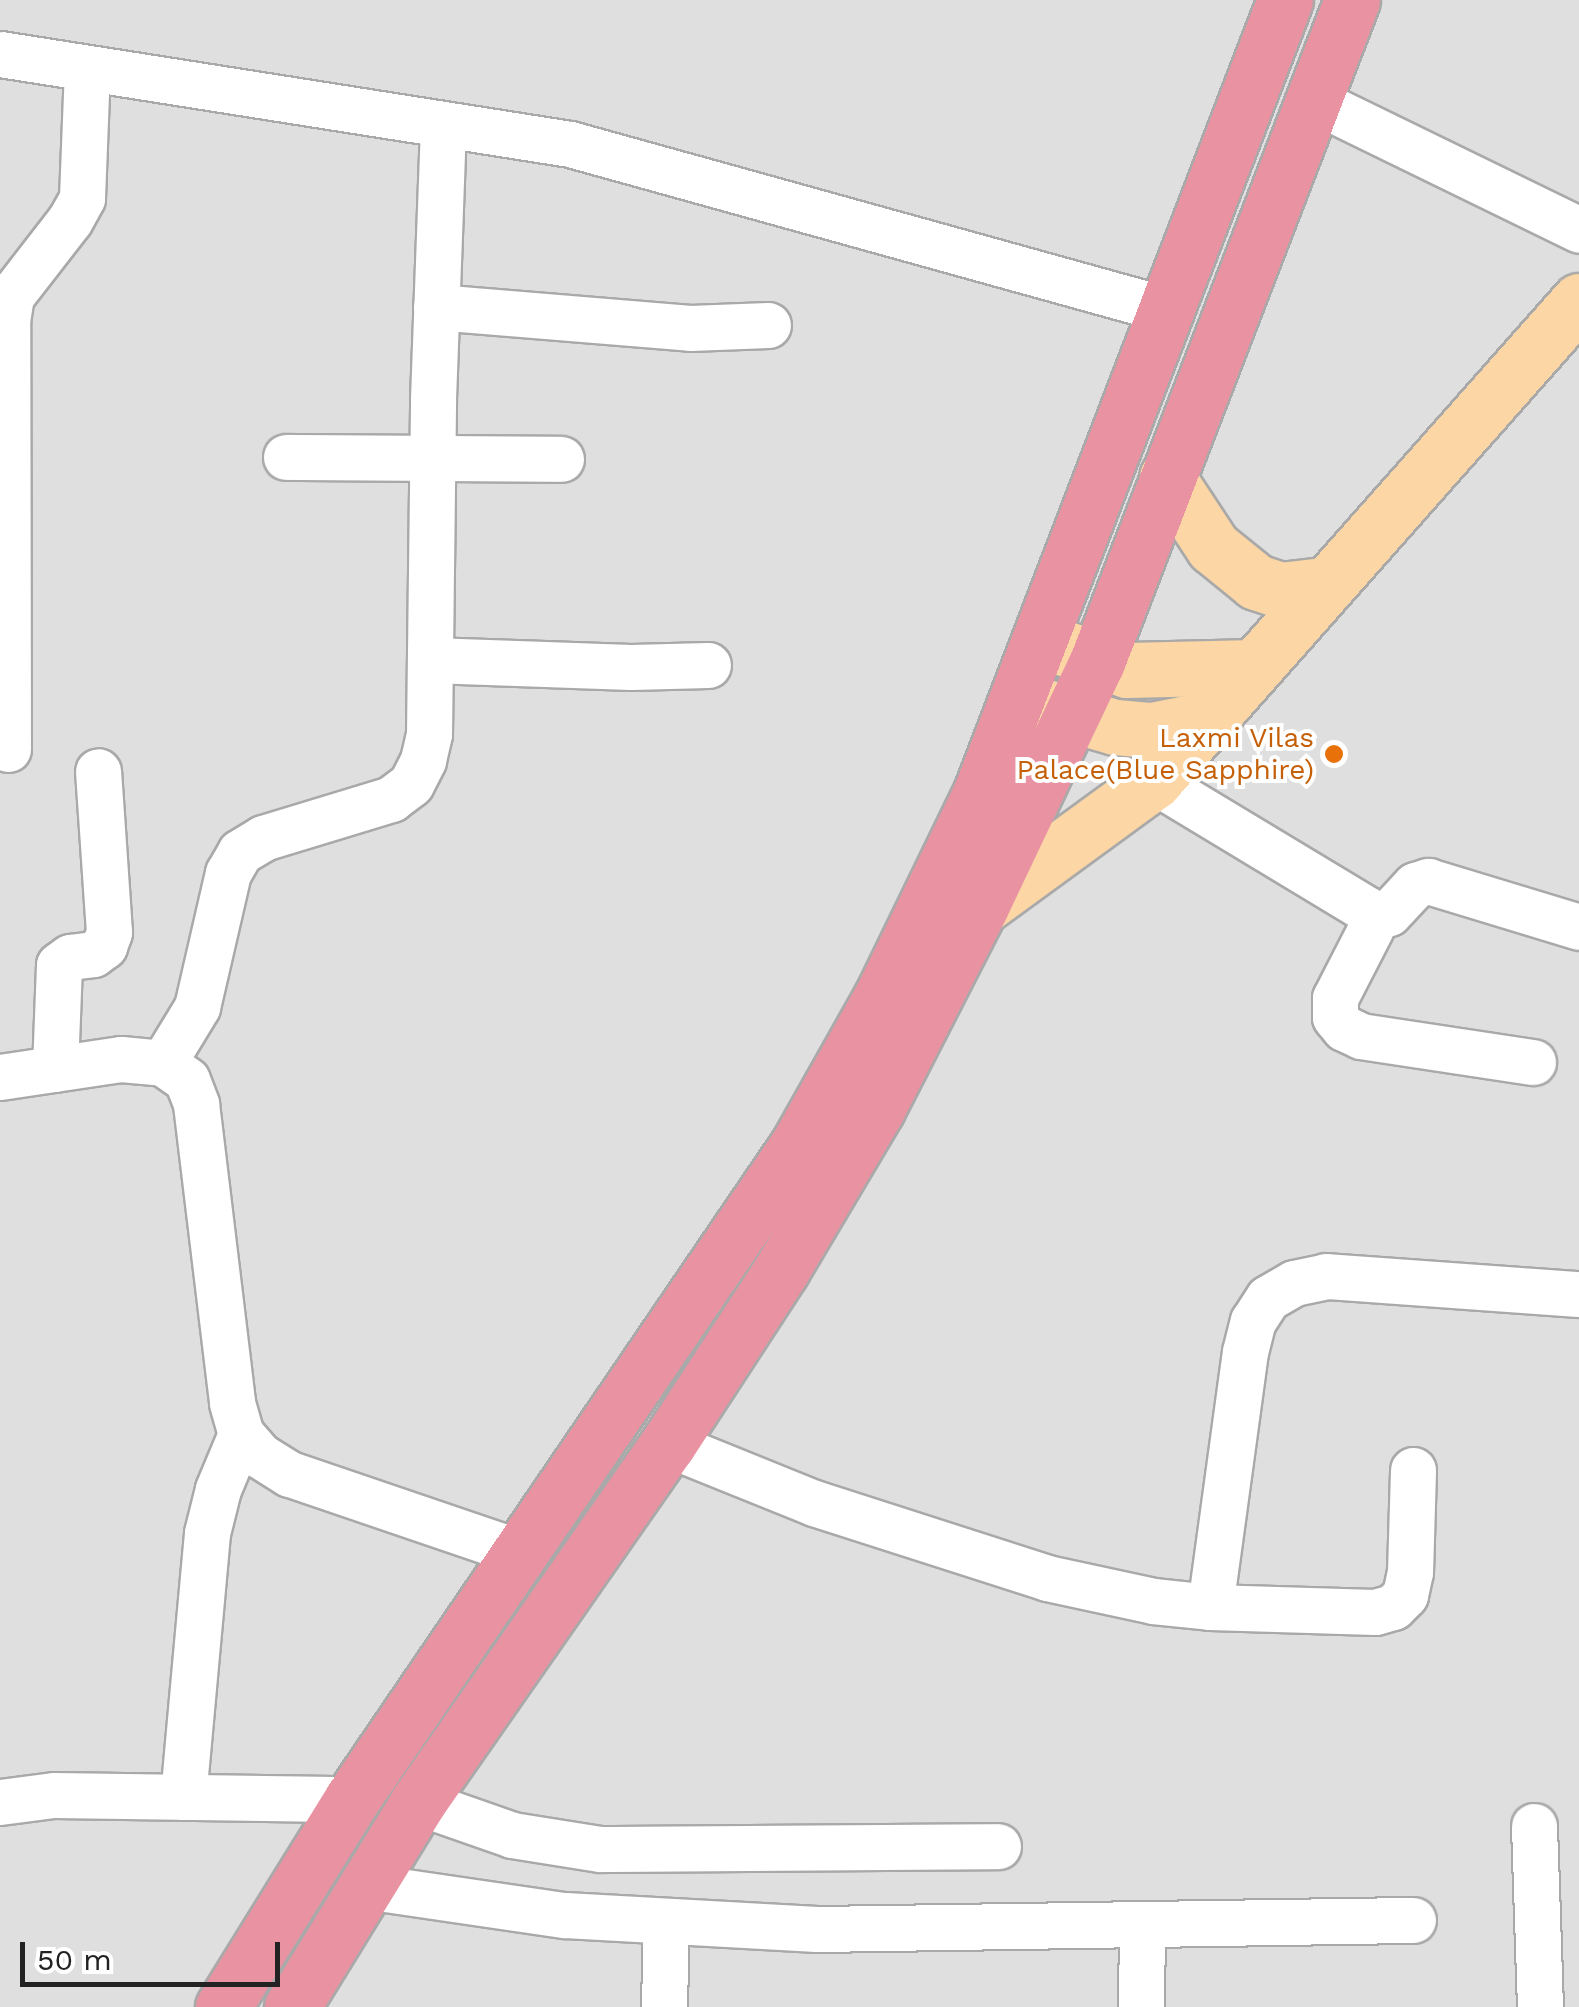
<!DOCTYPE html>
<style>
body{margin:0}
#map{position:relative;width:1579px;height:2007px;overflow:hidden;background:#f2efe9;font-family:"Work Sans",sans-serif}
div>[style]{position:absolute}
.residential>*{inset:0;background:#e0dfdf}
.roads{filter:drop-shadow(2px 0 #a9a9a9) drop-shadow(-2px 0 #a9a9a9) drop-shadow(0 2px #a9a9a9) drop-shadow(0 -2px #a9a9a9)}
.minor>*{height:45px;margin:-22.5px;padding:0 22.5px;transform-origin:22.5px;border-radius:22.5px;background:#fff}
.major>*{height:55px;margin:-27.5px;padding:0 27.5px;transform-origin:27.5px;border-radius:27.5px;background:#fcd6a4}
.highway>*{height:55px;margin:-27.5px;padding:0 27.5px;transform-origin:27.5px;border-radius:27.5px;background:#e892a2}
.dots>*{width:28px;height:28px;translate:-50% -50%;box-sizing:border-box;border:5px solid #fff;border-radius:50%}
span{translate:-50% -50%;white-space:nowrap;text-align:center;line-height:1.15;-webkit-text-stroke:8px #fff;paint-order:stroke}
.food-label{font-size:28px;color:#c56008}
.right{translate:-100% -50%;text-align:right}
.scale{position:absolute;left:20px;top:1942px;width:260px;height:45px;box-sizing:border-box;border:5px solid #222;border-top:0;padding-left:12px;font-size:30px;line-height:35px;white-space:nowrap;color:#222;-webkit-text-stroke:8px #fff;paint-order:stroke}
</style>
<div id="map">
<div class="residential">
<div style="clip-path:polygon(0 0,1579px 0,1579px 2007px,0 2007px)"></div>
</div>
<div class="roads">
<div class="minor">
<div style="left:0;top:54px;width:577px;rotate:8.97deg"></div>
<div style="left:570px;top:144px;width:621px;rotate:15.51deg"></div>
<div style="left:1313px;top:100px;width:296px;rotate:26deg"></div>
<div style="left:436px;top:307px;width:255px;rotate:4.7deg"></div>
<div style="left:690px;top:328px;width:78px;rotate:-2.2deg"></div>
<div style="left:286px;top:457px;width:275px;rotate:0.4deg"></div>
<div style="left:430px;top:660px;width:201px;rotate:2deg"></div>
<div style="left:631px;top:667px;width:77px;rotate:-1.5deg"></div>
<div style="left:8px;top:749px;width:428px;rotate:-90.1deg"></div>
<div style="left:7px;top:321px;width:25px;rotate:-81deg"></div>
<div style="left:11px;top:296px;width:96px;rotate:-52.2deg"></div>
<div style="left:70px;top:220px;width:25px;rotate:-61deg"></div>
<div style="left:82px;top:198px;width:130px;rotate:-87.8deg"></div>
<div style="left:1154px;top:781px;width:250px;rotate:31.1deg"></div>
<div style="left:1368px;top:910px;width:18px;rotate:81deg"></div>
<div style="left:1371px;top:928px;width:79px;rotate:117.2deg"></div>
<div style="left:1335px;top:998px;width:19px;rotate:90deg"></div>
<div style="left:1335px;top:1017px;width:14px;rotate:51deg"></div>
<div style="left:1344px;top:1028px;width:19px;rotate:25deg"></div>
<div style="left:1361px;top:1036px;width:174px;rotate:8.6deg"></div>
<div style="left:1370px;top:919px;width:20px;rotate:-18deg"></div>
<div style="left:1389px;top:913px;width:38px;rotate:-47deg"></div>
<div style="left:1415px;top:885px;width:14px;rotate:-17deg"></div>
<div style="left:1428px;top:881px;width:158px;rotate:16.9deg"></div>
<div style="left:163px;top:1063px;width:66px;rotate:-58.7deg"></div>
<div style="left:197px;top:1007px;width:138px;rotate:-77deg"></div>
<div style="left:228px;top:873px;width:24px;rotate:-60deg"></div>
<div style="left:240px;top:852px;width:27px;rotate:-31deg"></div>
<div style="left:263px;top:838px;width:134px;rotate:-16.9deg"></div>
<div style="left:391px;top:799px;width:25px;rotate:-37deg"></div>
<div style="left:411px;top:784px;width:27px;rotate:-63deg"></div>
<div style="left:423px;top:760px;width:27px;rotate:-77deg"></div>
<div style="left:429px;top:734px;width:335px;rotate:-89.3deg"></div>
<div style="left:433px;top:399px;width:274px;rotate:-87.9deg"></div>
<div style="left:55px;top:1069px;width:104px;rotate:-87.8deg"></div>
<div style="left:59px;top:965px;width:14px;rotate:-36deg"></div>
<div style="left:70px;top:957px;width:23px;rotate:-7deg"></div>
<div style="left:93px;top:954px;width:14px;rotate:-36deg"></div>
<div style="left:104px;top:946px;width:15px;rotate:-70deg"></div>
<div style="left:109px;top:932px;width:161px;rotate:-93.9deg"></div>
<div style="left:0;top:1077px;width:122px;rotate:-8.5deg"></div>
<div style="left:121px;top:1059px;width:42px;rotate:5.4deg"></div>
<div style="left:163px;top:1063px;width:29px;rotate:35deg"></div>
<div style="left:187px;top:1080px;width:26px;rotate:69deg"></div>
<div style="left:196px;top:1104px;width:301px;rotate:83.1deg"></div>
<div style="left:232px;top:1403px;width:32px;rotate:74deg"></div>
<div style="left:241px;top:1434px;width:28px;rotate:49deg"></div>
<div style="left:259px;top:1455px;width:36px;rotate:32deg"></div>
<div style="left:290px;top:1474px;width:242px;rotate:18.8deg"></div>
<div style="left:668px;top:1444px;width:157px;rotate:22deg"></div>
<div style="left:814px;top:1503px;width:245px;rotate:17.8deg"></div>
<div style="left:1047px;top:1578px;width:108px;rotate:12.2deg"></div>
<div style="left:1153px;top:1601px;width:57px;rotate:6deg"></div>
<div style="left:1210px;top:1607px;width:257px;rotate:-82.2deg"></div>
<div style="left:1245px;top:1352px;width:32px;rotate:-76deg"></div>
<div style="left:1253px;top:1321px;width:27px;rotate:-57deg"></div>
<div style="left:1268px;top:1298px;width:30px;rotate:-30deg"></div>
<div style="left:1294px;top:1283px;width:33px;rotate:-12deg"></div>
<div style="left:1326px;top:1276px;width:254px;rotate:4.1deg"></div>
<div style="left:1210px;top:1607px;width:165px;rotate:1.7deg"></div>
<div style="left:1375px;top:1612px;width:19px;rotate:-16deg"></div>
<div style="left:1393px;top:1607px;width:17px;rotate:-45deg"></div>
<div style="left:1405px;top:1595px;width:24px;rotate:-78deg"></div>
<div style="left:1410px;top:1572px;width:102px;rotate:-88.3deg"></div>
<div style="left:183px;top:1797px;width:265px;rotate:-84.8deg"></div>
<div style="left:207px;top:1533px;width:45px;rotate:-76deg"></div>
<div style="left:218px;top:1489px;width:60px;rotate:-67.3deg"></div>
<div style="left:0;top:1802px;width:54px;rotate:-7.4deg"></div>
<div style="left:54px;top:1795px;width:298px;rotate:0.8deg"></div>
<div style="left:418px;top:1802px;width:100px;rotate:19.3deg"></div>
<div style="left:512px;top:1835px;width:89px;rotate:9deg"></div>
<div style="left:600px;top:1849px;width:398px;rotate:-0.4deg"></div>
<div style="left:1534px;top:1826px;width:181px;rotate:88.1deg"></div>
<div style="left:365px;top:1886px;width:202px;rotate:8.3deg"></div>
<div style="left:565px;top:1915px;width:252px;rotate:3.2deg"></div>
<div style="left:817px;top:1929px;width:596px;rotate:-0.87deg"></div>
<div style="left:664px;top:2007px;width:86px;rotate:-88.7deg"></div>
<div style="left:1141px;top:2007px;width:82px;rotate:-89.3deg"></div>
</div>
<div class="major">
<div style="left:1167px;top:477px;width:84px;rotate:56.7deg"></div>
<div style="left:1213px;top:547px;width:55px;rotate:39.1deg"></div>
<div style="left:1256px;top:582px;width:25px;rotate:18deg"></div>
<div style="left:1280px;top:590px;width:43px;rotate:-6.6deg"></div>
<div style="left:1041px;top:640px;width:91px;rotate:19.2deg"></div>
<div style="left:1127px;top:670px;width:127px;rotate:-1.4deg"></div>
<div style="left:1025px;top:701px;width:94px;rotate:16.1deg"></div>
<div style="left:1115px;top:727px;width:37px;rotate:5deg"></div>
<div style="left:1152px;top:730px;width:61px;rotate:-11.3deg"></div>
<div style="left:980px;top:908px;width:215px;rotate:-36.1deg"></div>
<div style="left:1154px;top:781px;width:641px;rotate:-48.48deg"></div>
</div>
<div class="highway">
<div style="left:223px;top:2007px;width:245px;rotate:-58.2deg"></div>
<div style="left:352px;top:1799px;width:792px;rotate:-55.71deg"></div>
<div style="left:798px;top:1145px;width:171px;rotate:-60.6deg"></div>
<div style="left:882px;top:996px;width:227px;rotate:-64.1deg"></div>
<div style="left:981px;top:792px;width:848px;rotate:-69deg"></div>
<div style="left:292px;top:2007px;width:241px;rotate:-58.4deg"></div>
<div style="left:418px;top:1802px;width:437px;rotate:-55.1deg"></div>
<div style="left:668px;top:1444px;width:209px;rotate:-56.9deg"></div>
<div style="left:782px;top:1269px;width:186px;rotate:-59.3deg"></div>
<div style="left:877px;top:1109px;width:226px;rotate:-62.9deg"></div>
<div style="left:980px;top:908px;width:272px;rotate:-64.6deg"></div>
<div style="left:1097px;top:662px;width:709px;rotate:-68.93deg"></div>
</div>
</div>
<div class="dots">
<div style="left:1334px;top:754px;background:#e8710a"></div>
</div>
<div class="food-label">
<span class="right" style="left:1314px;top:754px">Laxmi Vilas<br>Palace(Blue Sapphire)</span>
</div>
<div class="scale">50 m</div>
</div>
